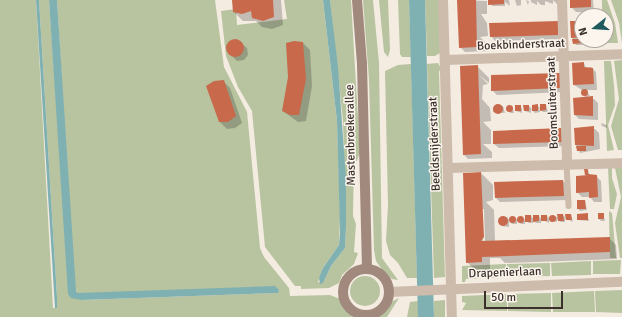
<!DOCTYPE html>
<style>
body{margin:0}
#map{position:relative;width:622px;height:317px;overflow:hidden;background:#f4ebe1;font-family:Signika,sans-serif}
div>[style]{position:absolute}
.green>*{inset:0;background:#b8c4a0}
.round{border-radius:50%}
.water>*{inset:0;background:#7fb0b2}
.shadow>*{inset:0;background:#0003}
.building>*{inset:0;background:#c8694b}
.lane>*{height:5.5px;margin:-2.75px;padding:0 2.75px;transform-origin:2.75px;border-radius:2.75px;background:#cdbbac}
.street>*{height:10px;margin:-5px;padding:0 5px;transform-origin:5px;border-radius:5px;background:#cdbbac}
.secondary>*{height:10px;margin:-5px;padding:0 5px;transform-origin:5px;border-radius:5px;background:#a18a7d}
.secondary>.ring{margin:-5px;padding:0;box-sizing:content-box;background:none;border:10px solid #a18a7d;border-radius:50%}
span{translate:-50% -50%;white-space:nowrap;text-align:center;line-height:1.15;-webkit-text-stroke:3px #fbf5ee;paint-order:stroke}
.street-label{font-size:12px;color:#3b302b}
.north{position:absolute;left:574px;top:8px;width:40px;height:40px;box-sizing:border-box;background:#fbf5ee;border:1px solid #aea6a0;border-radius:50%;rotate:253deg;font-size:11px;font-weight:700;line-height:16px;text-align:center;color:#3b302b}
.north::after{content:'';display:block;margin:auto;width:14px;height:18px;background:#1f5a5e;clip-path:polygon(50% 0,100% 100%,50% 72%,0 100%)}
.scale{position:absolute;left:484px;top:291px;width:79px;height:18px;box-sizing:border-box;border:2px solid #3b302b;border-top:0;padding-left:5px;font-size:12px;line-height:14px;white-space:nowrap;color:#3b302b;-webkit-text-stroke:3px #fbf5ee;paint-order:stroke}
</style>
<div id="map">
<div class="green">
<div style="clip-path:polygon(0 0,36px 0,53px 308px,57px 308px,57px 297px,39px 0,49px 0,70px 296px,81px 300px,278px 293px,78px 293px,74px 288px,57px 0,215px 0,224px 67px,247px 112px,260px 248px,264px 257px,289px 288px,290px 296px,330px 295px,340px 299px,352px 317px,0 317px)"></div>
<div style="clip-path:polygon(284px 0,323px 0,337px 121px,340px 217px,339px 245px,323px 268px,318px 282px,323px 283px,331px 266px,345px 248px,346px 227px,343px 121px,330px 0,351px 0,360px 152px,357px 161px,354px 161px,353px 216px,356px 224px,354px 252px,358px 253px,354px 264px,342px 275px,339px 283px,329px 288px,301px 289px,301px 286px,295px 286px,265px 247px,252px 111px,238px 87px,226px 56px,221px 11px,236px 9px,237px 25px,287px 19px)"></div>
<div style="clip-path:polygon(363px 0,373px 0,379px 63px,382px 258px,398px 280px,392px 279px,383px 271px,376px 261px,374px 250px,369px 80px)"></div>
<div style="clip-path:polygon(379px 0,388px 0,390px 50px,388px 57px,384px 52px)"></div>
<div style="clip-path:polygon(398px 0,409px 0,411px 57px,402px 57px,400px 54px)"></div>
<div style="clip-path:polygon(425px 0,439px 0,440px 53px,435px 56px,427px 56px)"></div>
<div style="clip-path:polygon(602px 0,607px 0,615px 23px,618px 43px,603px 43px,603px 40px,606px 40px,606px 16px,602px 16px)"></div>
<div style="clip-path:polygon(611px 0,622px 0,622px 43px,619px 23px)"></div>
<div style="clip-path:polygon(622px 60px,622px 150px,618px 150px,611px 126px,619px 99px,614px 61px)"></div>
<div style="clip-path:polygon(604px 61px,611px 61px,614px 85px,615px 105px,608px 125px,614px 150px,607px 151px)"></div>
<div style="clip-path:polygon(438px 63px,442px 71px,439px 71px,445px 277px,434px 278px,427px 64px)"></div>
<div style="clip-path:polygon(411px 64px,417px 278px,407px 278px,398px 263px,390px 255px,386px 241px,388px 205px,385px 71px,398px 65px)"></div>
<div style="clip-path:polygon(608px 168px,612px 168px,612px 178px,617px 194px,614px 209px,610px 209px)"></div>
<div style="clip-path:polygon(615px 168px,622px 168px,622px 258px,620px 258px,615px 223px,621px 197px)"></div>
<div style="clip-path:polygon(609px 211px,612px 213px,616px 258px,610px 258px)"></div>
<div style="clip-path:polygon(621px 260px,620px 274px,593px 274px,593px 261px)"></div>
<div style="clip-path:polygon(591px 261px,591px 275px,552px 276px,551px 263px)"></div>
<div style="clip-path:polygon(550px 263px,550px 276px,508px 277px,507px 264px)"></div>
<div style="clip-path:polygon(506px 264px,507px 277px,466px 279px,465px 282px,462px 282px,462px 266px)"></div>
<div class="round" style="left:350px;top:276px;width:30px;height:30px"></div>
<div style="clip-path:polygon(622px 290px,622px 313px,596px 312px,595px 291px)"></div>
<div style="clip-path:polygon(594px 291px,595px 312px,553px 312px,552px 293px)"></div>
<div style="clip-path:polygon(551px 293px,551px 312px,508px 311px,508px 294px)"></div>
<div style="clip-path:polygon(507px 294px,507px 311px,462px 310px,466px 303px,462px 302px,462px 296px)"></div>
<div style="clip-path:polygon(399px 298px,387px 317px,376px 317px,391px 302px)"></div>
<div style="clip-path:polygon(445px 300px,445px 317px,434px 317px,434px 301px)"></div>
<div style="clip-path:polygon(418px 301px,418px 317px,407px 317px,410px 302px)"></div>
</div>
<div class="water">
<div style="clip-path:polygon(36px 0,39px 0,57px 297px,57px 308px,55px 308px)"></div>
<div style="clip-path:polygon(49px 0,57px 0,76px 291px,78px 293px,275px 286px,279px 290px,278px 293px,81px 300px,71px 298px,68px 294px)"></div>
<div style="clip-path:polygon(323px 0,330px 0,338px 67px,346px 179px,346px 227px,345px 248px,331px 266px,323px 283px,320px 284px,319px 278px,323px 268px,339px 245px,340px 233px,337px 121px)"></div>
<div style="clip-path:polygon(409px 0,425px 0,434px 317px,418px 317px)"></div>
</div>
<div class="shadow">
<div style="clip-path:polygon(233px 0,281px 0,283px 25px,272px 29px,262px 27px,256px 21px,243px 21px,234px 12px)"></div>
<div style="clip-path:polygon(458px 0,487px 1px,487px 14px,481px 14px,487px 23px,488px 36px,480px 37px,488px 45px,488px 51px,465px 52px,460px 47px)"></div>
<div style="clip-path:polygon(489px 0,509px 0,510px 6px,505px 2px,505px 6px,492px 6px)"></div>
<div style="clip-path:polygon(515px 0,521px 0,521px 5px,517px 6px)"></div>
<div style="clip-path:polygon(526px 0,531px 2px,531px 0,559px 0,557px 4px,553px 0,553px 4px,545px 1px,545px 5px,541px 5px,537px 1px,537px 5px,529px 1px,528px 5px)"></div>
<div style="clip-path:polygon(571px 0,593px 0,594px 13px,576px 12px,571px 7px)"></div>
<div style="clip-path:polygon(558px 22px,563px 39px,495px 41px,491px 36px)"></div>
<div style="clip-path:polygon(582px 22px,582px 40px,596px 41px,583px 42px,584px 45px,576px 45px,572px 37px)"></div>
<div style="clip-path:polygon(236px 39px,247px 48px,248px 55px,244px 60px,237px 61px,227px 51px,227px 45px)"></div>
<div style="clip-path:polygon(303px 43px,310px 50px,312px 86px,306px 121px,298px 122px,283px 111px)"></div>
<div style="clip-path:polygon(584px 63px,586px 68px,591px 67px,596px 72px,597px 90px,586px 90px,590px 96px,585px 97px,582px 90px,574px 85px)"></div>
<div style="clip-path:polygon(477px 66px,489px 78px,489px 83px,479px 75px,488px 84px,483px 85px,482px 99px,490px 108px,491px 121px,483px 122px,491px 130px,491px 144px,483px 144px,492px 152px,492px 158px,468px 159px,464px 155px)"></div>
<div style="clip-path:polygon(559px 74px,564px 92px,497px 95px,492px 90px)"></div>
<div style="clip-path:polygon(223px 81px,230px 88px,242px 123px,235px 128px,227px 129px,220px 122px)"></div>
<div style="clip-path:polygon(574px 99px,594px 99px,598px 103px,598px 120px,579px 119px,575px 115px)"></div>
<div style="clip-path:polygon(537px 105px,541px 109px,546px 105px,548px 112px,543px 112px,539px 108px,540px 112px,535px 113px,531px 109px,531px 113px,525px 111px,529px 106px,533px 110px)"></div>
<div style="clip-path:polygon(550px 105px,556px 107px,557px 112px,550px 110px)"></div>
<div style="clip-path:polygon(503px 106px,505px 113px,493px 112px,493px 107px)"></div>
<div style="clip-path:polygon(507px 106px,512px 106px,514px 113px,510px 113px)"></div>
<div style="clip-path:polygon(516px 106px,522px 108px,522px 113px,516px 111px)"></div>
<div style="clip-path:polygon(601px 123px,607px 125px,607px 128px,602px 126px)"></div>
<div style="clip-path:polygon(561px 129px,566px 146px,499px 148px,494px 144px)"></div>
<div style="clip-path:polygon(575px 129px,595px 129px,599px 133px,600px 149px,580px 153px,576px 145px)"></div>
<div style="clip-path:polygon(588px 170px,590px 176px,596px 176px,601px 181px,602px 202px,594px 202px,590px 197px,582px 197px,577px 192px,588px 176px,586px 174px)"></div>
<div style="clip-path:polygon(evenodd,481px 173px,493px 185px,493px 200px,486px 202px,494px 210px,495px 242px,609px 238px,616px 245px,617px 259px,505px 263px,500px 258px,490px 258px,490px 271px,476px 271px,467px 262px,481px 173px,482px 209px,484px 209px,485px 242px,483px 242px,482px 209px)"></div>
<div style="clip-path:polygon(563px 181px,567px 186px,568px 200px,500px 202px,496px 198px)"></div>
<div style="clip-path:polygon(585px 201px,587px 210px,580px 211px,578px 209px)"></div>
<div style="clip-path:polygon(587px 214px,589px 221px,578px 220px)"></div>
<div style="clip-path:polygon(603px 214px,605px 221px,601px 221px,599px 219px)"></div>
<div style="clip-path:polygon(563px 215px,567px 219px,571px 215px,573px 222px,565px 218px,565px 222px,561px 222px,557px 219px,557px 222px,549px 219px,549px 223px,541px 219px,541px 223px,536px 223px,533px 220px,533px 223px,529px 223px,525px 220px,525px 224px,521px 224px,517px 220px,517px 224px,512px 224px,509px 220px,509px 227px,501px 226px,500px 217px,507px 217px,510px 221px,510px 217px,515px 217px,518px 221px,518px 217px,526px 220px,531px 216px,534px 220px,539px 216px,542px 220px,547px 216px,551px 220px,550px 216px,555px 216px,559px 219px)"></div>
</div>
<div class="building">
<div style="clip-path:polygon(232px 0,273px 0,274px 17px,263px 21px,252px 18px,251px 11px,242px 14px,233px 12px)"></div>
<div style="clip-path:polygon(457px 0,476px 0,477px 47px,459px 48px)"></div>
<div style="clip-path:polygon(488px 0,504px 0,504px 4px,488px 5px)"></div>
<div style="clip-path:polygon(570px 0,591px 0,591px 7px,570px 8px)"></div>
<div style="clip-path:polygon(558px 21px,558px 35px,490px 37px,489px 23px)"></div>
<div style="clip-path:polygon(570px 21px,582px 21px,582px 37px,571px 38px)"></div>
<div class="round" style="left:226px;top:39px;width:18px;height:18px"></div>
<div style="clip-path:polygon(572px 39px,582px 39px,582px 43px,573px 44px)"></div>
<div style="clip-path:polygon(294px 41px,303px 42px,306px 79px,299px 115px,290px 115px,282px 111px,288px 77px,286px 43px)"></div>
<div style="clip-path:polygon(584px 62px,584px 67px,593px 68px,594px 84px,573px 85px,572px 63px)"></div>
<div style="clip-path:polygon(478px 65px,481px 154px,463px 155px,460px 66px)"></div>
<div style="clip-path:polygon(560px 73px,560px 88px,491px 91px,491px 75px)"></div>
<div style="clip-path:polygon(224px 80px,236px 116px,228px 122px,219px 122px,206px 86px,214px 81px)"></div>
<div class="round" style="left:580.5px;top:88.5px;width:7px;height:7px"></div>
<div style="clip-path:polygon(593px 96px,593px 116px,574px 115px,573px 98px)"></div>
<div class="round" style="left:548.5px;top:103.5px;width:7px;height:7px"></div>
<div style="clip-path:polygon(538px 104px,538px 111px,532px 111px,532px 105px)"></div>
<div style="clip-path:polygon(540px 104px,546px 104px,546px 110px,540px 111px)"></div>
<div class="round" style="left:493px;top:104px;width:10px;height:10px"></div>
<div class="round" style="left:505.5px;top:104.5px;width:7px;height:7px"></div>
<div style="clip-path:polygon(515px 105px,521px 105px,521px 111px,515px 111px)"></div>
<div style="clip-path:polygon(523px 105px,529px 105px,529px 111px,524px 111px)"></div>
<div style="clip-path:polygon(594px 126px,594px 146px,575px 145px,574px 128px)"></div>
<div style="clip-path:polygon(561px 128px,562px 142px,493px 144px,493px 131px)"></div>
<div style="clip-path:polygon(576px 146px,586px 146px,586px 151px,577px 151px)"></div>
<div style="clip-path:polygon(584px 169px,588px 169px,588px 174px,597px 175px,598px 197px,589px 198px,589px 192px,576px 193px,576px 176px,588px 175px,585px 175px)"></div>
<div style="clip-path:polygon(481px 172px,484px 237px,481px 241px,610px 237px,610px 252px,482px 257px,482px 262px,466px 263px,463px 173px)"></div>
<div style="clip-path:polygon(563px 180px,564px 196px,495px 198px,494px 182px)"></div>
<div style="clip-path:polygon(577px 200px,585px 200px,586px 209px,577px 209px)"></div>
<div style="clip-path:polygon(588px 213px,588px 220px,577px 220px,577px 214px)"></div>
<div style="clip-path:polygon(598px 213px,604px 213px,604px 219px,598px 219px)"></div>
<div style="clip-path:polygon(557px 214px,563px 214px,564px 221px,558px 221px)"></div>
<div style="clip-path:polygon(565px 214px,571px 214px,572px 220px,566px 220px)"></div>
<div class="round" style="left:548.5px;top:214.5px;width:7px;height:7px"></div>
<div style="clip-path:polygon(525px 215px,531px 215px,531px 222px,525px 222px)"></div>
<div style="clip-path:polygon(533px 215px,539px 215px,539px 221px,533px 222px)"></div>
<div style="clip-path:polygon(541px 215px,547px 215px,547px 221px,541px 221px)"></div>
<div class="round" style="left:508.5px;top:215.5px;width:7px;height:7px"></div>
<div class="round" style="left:516.5px;top:215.5px;width:7px;height:7px"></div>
<div class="round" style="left:498px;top:216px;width:10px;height:10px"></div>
</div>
<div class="lane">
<div style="left:567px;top:163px;width:43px;rotate:87.3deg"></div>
</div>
<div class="street">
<div style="left:443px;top:0;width:317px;rotate:88.4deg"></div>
<div style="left:562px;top:0;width:163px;rotate:88.2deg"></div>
<div style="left:445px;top:60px;width:177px;rotate:-1.9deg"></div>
<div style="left:448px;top:168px;width:174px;rotate:-1.6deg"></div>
<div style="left:389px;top:292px;width:233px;rotate:-2.5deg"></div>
</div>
<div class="secondary">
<div style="left:357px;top:0;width:64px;rotate:85.5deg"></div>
<div style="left:362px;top:64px;width:205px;rotate:88.6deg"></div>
<div class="ring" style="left:343px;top:269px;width:36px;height:36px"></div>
</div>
<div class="street-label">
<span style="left:521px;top:45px;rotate:-2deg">Boekbinderstraat</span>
<span style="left:553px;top:103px;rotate:-92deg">Boomsluiterstraat</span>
<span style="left:351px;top:135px;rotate:-91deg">Mastenbroekerallee</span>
<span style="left:435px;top:144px;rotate:-92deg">Beeldsnijderstraat</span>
<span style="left:505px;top:273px;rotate:-2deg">Drapenierlaan</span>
</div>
<div class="north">N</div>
<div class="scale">50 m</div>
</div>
